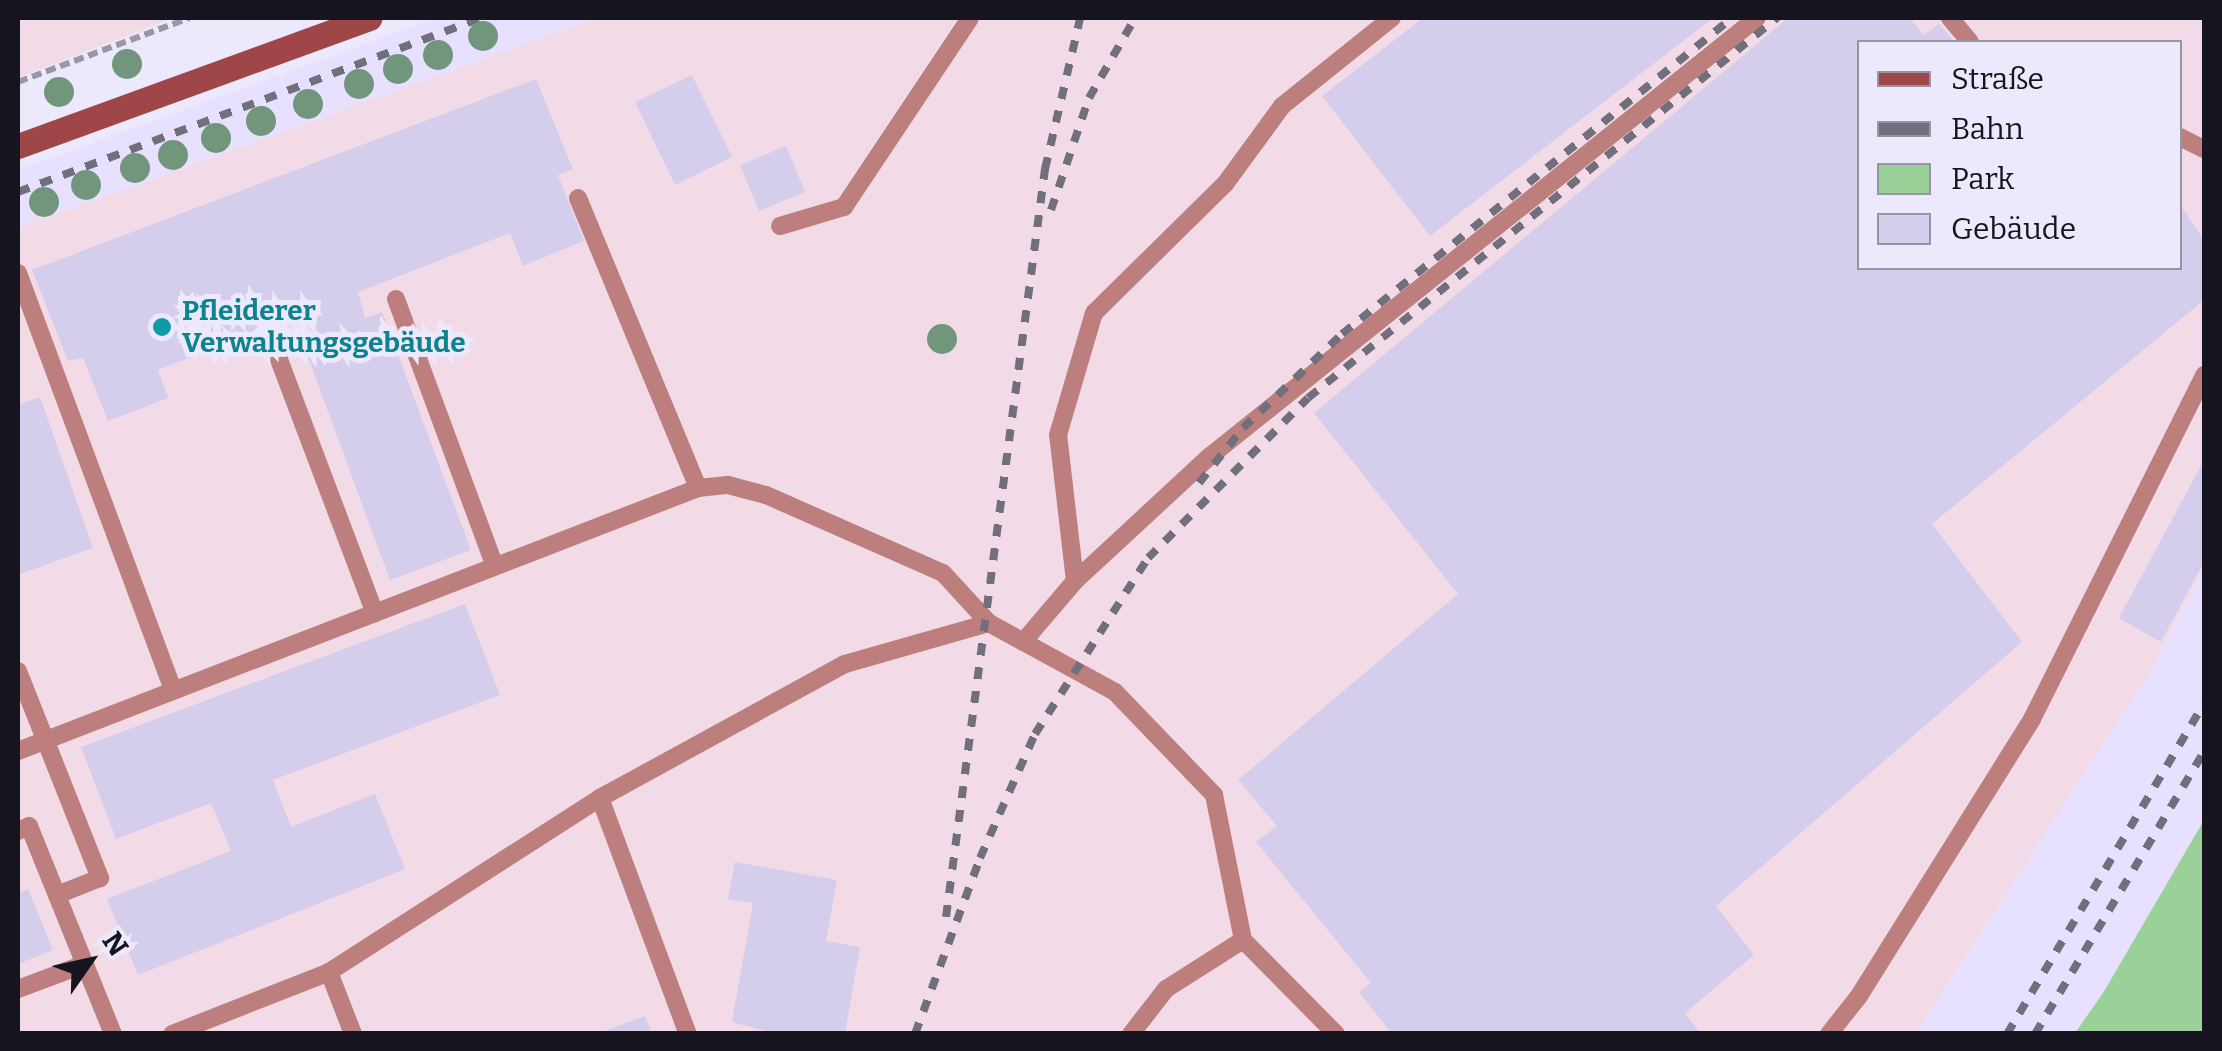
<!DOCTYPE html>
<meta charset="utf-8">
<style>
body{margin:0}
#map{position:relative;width:2222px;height:1051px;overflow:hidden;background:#ede9fc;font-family:Bitter,serif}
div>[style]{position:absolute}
.built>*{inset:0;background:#e7e0ff}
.industrial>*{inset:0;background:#f2dbe7}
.green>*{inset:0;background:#99d198}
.building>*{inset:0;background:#d4ceec}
.path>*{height:6px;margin-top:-3px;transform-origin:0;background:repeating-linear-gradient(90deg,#9996a5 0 10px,transparent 0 15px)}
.lane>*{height:18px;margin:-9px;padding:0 9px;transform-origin:9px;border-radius:9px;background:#bd7f7d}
.secondary>*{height:25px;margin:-12.5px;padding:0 12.5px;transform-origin:12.5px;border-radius:12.5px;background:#9f4748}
.rail>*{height:8px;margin-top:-4px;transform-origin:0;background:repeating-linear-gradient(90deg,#726f7d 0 12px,transparent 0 24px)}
.trees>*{width:30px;height:30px;margin:-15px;border-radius:50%;background:#72967c}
.dots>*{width:28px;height:28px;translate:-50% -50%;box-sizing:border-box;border:5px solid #ede9fc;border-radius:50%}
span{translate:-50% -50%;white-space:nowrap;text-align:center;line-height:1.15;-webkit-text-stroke:10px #ede9fc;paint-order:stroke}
.culture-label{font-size:28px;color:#0d838f;font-weight:700}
.left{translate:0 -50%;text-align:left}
.frame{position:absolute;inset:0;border:20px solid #16141e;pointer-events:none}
.legend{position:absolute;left:1857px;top:40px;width:325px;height:230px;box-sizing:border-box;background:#ede9fc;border:2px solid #9794a3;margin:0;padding:12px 18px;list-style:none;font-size:30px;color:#16141e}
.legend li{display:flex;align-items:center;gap:20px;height:50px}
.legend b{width:50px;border:2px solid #9794a3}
.north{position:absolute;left:40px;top:911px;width:100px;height:100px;-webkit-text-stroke:8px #ede9fc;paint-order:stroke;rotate:56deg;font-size:28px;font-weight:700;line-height:40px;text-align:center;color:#16141e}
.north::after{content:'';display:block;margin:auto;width:35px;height:45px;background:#16141e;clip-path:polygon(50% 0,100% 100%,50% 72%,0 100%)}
</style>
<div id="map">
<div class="built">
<div style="clip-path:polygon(436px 18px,597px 18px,18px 228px,18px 170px)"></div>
<div style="clip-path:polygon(2204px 568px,2204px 820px,2103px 993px,2075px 1033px,1916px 1034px,2153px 667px)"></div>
</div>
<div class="industrial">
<div style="clip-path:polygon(18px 18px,173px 18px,18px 78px)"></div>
<div style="clip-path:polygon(evenodd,597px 18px,2204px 18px,2204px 568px,2153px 667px,1916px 1033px,18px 1033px,18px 228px,597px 18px,1860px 42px,2180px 42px,2180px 268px,1860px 268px,1860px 42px)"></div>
</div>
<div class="green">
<div style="clip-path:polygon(2204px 820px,2204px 1033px,2075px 1033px,2103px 993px)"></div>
</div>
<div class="building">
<div style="clip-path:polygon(1423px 18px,1713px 18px,1430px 236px,1322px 96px)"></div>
<div style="clip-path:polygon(1788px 18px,1909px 18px,1924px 35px,1939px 24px,1955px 42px,1860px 42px,1860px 268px,2180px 268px,2180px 205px,2204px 239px,2204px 300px,1932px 524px,2022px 642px,1716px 906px,1754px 955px,1685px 1013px,1701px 1034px,1392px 1034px,1359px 992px,1371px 983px,1256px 842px,1277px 826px,1238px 780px,1458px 594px,1314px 413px)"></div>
<div style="clip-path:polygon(692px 75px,732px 157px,675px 185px,635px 102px)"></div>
<div style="clip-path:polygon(536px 79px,573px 169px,558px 175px,584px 241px,523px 266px,510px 233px,358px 292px,365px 318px,382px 312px,471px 550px,390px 580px,302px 341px,319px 335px,309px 311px,158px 370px,168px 398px,108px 421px,83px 358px,68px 361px,32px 270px)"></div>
<div style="clip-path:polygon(786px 146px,805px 192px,759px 211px,740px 165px)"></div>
<div style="clip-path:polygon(40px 397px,93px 548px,20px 574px,18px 405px)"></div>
<div style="clip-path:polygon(2204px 460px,2204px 562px,2161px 642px,2119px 618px)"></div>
<div style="clip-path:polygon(465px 604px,500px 695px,273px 780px,291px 827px,375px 794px,405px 869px,138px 975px,107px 899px,231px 851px,211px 803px,116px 839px,81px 747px)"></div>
<div style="clip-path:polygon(735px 862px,837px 880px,826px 941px,860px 947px,845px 1034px,777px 1034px,732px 1022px,753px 903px,728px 899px)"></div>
<div style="clip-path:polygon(28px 889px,53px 950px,18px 964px,18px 893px)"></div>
<div style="clip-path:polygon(645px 1016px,652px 1034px,599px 1034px,599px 1033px)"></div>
</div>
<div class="path">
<div style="left:18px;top:82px;width:183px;rotate:-20.5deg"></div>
</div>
<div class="lane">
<div style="left:1950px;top:18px;width:31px;rotate:50deg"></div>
<div style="left:2180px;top:137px;width:27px;rotate:27deg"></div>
<div style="left:578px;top:198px;width:314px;rotate:67.5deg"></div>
<div style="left:780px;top:226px;width:67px;rotate:-16.5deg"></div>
<div style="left:844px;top:207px;width:227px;rotate:-56.3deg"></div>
<div style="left:18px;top:273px;width:444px;rotate:69.6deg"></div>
<div style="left:396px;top:299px;width:285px;rotate:69.7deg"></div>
<div style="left:272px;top:341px;width:291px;rotate:69.3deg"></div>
<div style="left:1075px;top:581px;width:147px;rotate:-96.6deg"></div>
<div style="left:1058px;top:435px;width:127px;rotate:-73.6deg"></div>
<div style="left:1094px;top:313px;width:184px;rotate:-44.6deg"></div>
<div style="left:1225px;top:184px;width:97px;rotate:-53.8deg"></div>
<div style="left:1282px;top:106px;width:141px;rotate:-38.7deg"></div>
<div style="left:1023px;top:642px;width:80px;rotate:-49.6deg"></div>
<div style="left:1075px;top:581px;width:183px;rotate:-42.8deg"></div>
<div style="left:1209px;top:457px;width:702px;rotate:-38.7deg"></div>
<div style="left:18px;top:671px;width:223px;rotate:68.4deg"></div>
<div style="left:100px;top:878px;width:46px;rotate:158.4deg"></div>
<div style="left:18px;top:751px;width:729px;rotate:-21.14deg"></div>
<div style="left:698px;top:488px;width:30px;rotate:-6deg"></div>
<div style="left:728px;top:485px;width:39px;rotate:15deg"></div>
<div style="left:766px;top:495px;width:193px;rotate:23.8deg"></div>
<div style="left:943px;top:573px;width:68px;rotate:47.4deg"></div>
<div style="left:600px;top:798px;width:252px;rotate:69.6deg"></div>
<div style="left:18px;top:831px;width:12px;rotate:-24deg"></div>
<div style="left:29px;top:826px;width:224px;rotate:68deg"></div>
<div style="left:329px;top:972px;width:66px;rotate:68.8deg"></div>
<div style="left:18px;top:989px;width:72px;rotate:-20.5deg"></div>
<div style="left:172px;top:1034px;width:169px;rotate:-21.5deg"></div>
<div style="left:329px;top:972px;width:322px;rotate:-32.7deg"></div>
<div style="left:600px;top:798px;width:279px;rotate:-28.7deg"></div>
<div style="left:845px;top:664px;width:150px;rotate:-15.9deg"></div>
<div style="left:989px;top:623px;width:144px;rotate:28.7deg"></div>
<div style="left:1115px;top:692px;width:143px;rotate:46.1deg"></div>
<div style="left:1214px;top:795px;width:148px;rotate:78.7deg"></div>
<div style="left:1243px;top:940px;width:132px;rotate:45.3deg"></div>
<div style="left:1131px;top:1034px;width:57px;rotate:-52.1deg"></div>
<div style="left:1166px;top:989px;width:91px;rotate:-32.5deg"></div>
<div style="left:1829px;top:1034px;width:48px;rotate:-51.7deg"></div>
<div style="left:1859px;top:996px;width:327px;rotate:-58deg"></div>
<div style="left:2032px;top:719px;width:385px;rotate:-63.4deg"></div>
</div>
<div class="secondary">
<div style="left:18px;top:146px;width:374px;rotate:-20deg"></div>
</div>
<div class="rail">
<div style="left:18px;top:192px;width:495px;rotate:-20.6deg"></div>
<div style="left:1051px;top:210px;width:118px;rotate:-71.3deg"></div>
<div style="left:1089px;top:98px;width:92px;rotate:-60.1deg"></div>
<div style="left:1199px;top:483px;width:70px;rotate:-51.3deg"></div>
<div style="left:1243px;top:428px;width:137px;rotate:-43.5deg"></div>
<div style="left:1342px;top:334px;width:502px;rotate:-39.02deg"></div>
<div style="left:946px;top:917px;width:755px;rotate:-82.46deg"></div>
<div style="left:1045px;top:169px;width:155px;rotate:-76.9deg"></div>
<div style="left:915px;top:1034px;width:188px;rotate:-69.7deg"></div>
<div style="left:980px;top:858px;width:136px;rotate:-66.1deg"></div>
<div style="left:1035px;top:734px;width:209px;rotate:-57.3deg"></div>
<div style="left:1148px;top:558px;width:226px;rotate:-45deg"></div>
<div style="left:1308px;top:398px;width:604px;rotate:-39.02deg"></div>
<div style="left:2007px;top:1034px;width:384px;rotate:-59.2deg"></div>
<div style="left:2035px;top:1034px;width:329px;rotate:-59.1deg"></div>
</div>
<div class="trees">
<div style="left:483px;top:36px"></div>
<div style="left:438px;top:55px"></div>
<div style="left:127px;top:64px"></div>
<div style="left:398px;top:69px"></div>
<div style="left:359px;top:84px"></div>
<div style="left:59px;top:92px"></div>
<div style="left:308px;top:104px"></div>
<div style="left:261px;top:121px"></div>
<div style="left:216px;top:138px"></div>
<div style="left:173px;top:155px"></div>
<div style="left:135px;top:168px"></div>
<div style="left:86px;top:185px"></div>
<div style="left:44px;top:202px"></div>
<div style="left:942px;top:339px"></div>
</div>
<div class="dots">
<div style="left:162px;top:327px;background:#0f9aa8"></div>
</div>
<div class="culture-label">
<span class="left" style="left:182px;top:327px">Pfleiderer<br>Verwaltungsgebäude</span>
</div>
<div class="frame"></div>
<ul class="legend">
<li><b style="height:12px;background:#9f4748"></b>Straße</li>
<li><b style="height:12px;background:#726f7d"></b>Bahn</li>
<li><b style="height:28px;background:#99d198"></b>Park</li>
<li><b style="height:28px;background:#d4ceec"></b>Gebäude</li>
</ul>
<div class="north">N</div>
</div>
